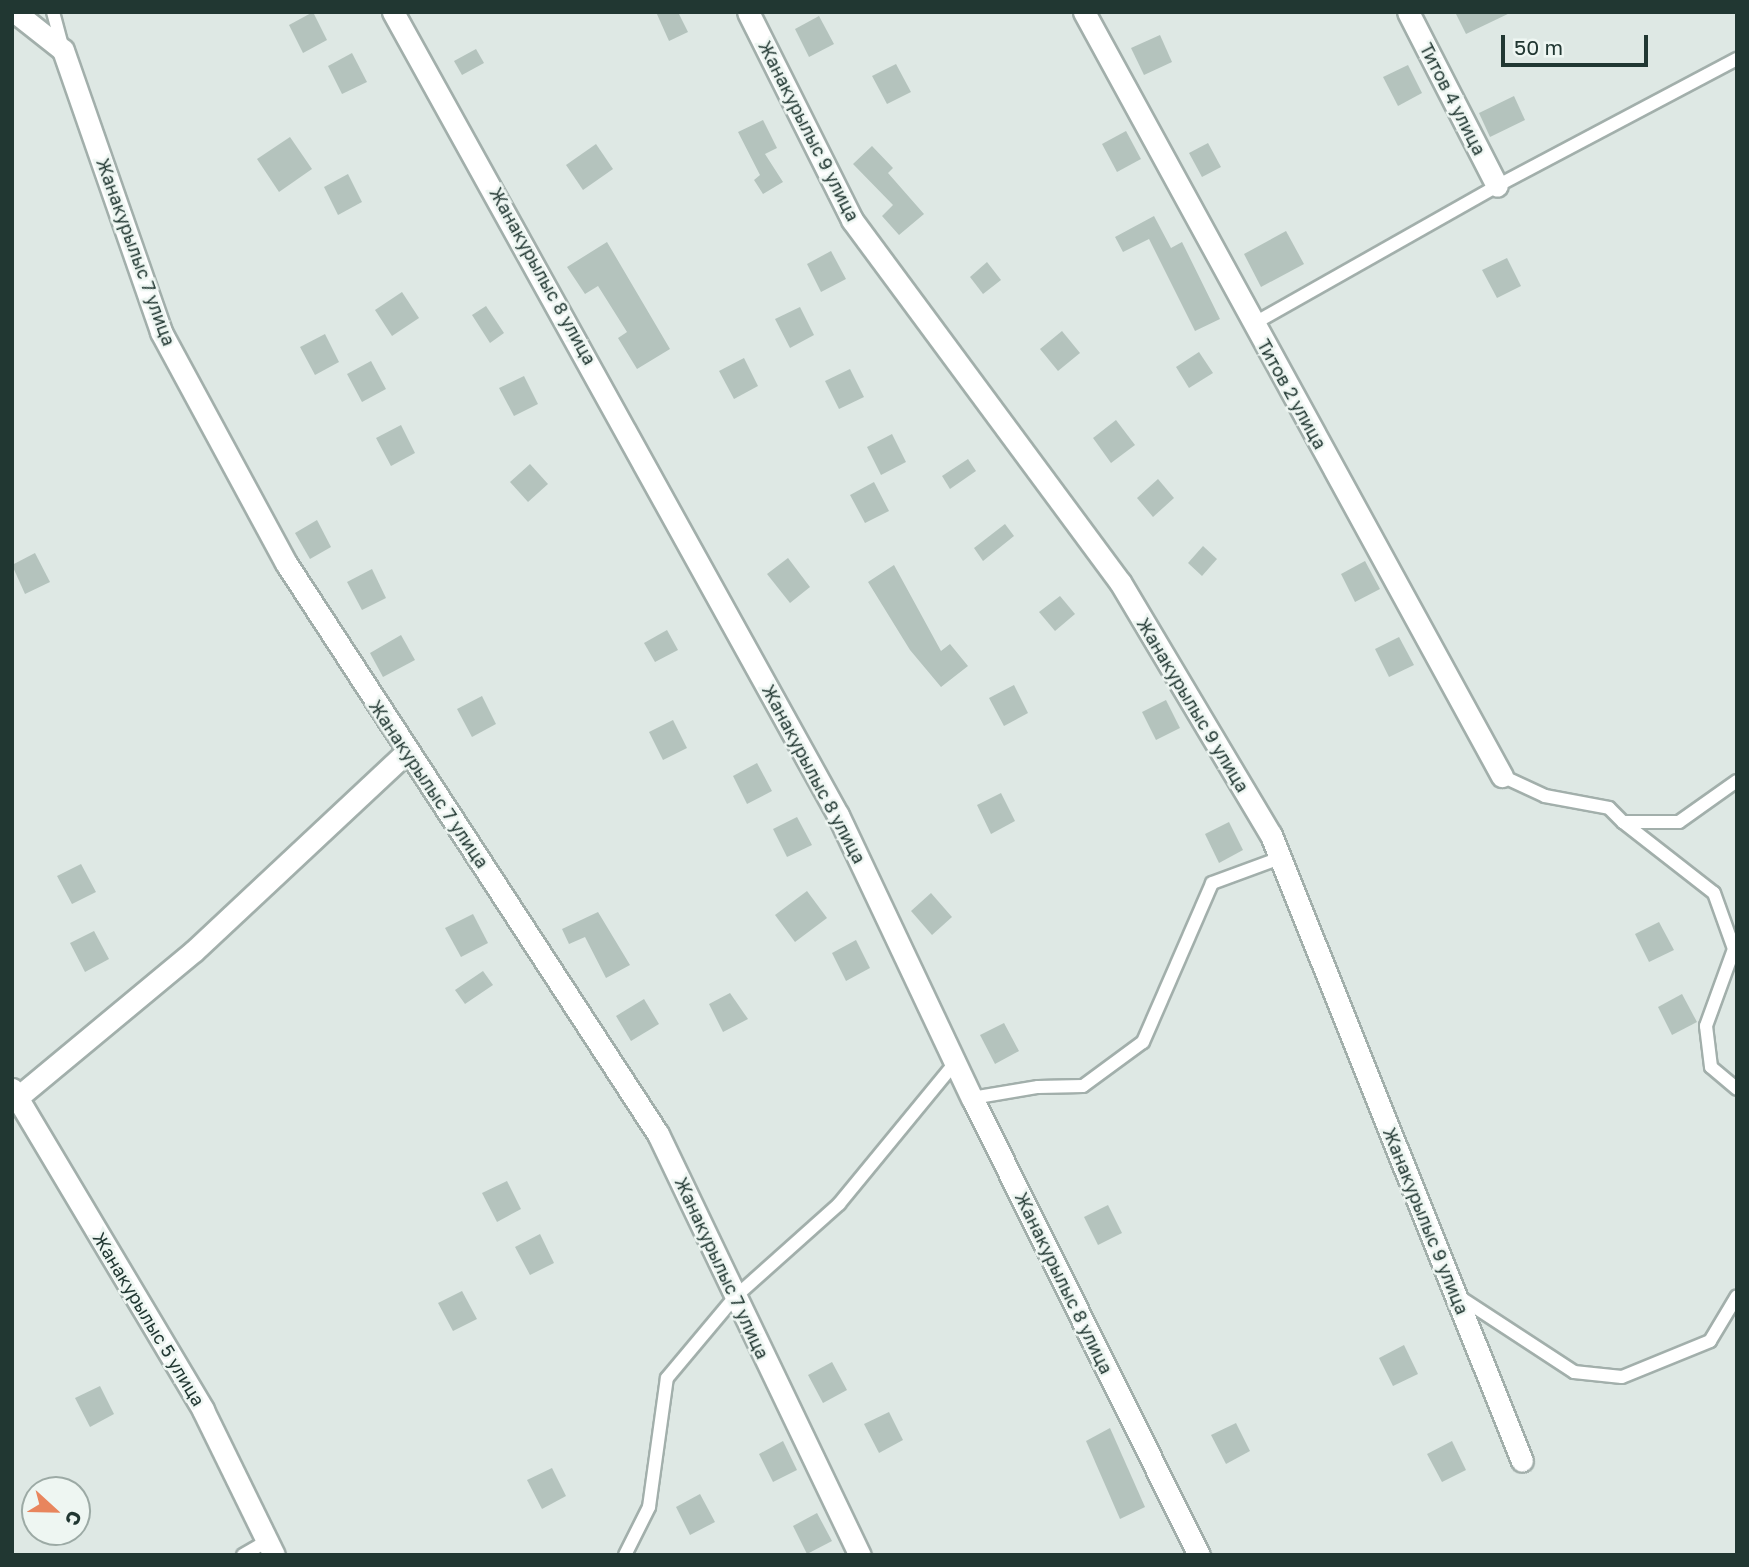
<!DOCTYPE html>
<meta charset="utf-8">
<style>
body{margin:0}
#map{position:relative;width:1749px;height:1567px;overflow:hidden;background:#dee8e4;font-family:"Golos Text",sans-serif}
div>[style]{position:absolute}
.building>*{inset:0;background:#b4c3bd}
.roads{filter:drop-shadow(2px 0 #a2afab) drop-shadow(-2px 0 #a2afab) drop-shadow(0 2px #a2afab) drop-shadow(0 -2px #a2afab)}
.service>*{height:12px;margin:-6px;padding:0 6px;transform-origin:6px;border-radius:6px;background:#fff}
.minor>*{height:21px;margin:-10.5px;padding:0 10.5px;transform-origin:10.5px;border-radius:10.5px;background:#fff}
span{translate:-50% -50%;white-space:nowrap;text-align:center;line-height:1.15;-webkit-text-stroke:5px #eef6f2;paint-order:stroke}
.street-label{font-size:18px;color:#213732}
.frame{position:absolute;inset:0;border:14px solid #213732;pointer-events:none}
.north{position:absolute;left:21px;top:1476px;width:70px;height:70px;box-sizing:border-box;background:#eef6f2;border:2px solid #9caaa5;border-radius:50%;rotate:112deg;font-size:19px;font-weight:700;line-height:28px;text-align:center;color:#213732}
.north::after{content:'';display:block;margin:auto;width:24px;height:32px;background:#e8855d;clip-path:polygon(50% 0,100% 100%,50% 72%,0 100%)}
.scale{position:absolute;left:1501px;top:35px;width:147px;height:32px;box-sizing:border-box;border:4px solid #213732;border-top:0;padding-left:9px;font-size:21px;line-height:24px;white-space:nowrap;color:#213732;-webkit-text-stroke:5px #eef6f2;paint-order:stroke}
</style>
<div id="map">
<div class="building">
<div style="clip-path:polygon(313px 12px,327px 40px,303px 53px,289px 25px)"></div>
<div style="clip-path:polygon(656px 12px,678px 12px,688px 32px,669px 41px)"></div>
<div style="clip-path:polygon(1455px 12px,1512px 12px,1466px 34px)"></div>
<div style="clip-path:polygon(819px 16px,834px 44px,809px 57px,795px 29px)"></div>
<div style="clip-path:polygon(1160px 35px,1172px 62px,1144px 75px,1131px 48px)"></div>
<div style="clip-path:polygon(476px 49px,484px 63px,462px 75px,454px 61px)"></div>
<div style="clip-path:polygon(352px 53px,367px 82px,342px 94px,328px 66px)"></div>
<div style="clip-path:polygon(896px 64px,911px 92px,887px 104px,872px 76px)"></div>
<div style="clip-path:polygon(1408px 65px,1422px 93px,1398px 106px,1383px 77px)"></div>
<div style="clip-path:polygon(1514px 96px,1525px 120px,1490px 137px,1479px 113px)"></div>
<div style="clip-path:polygon(763px 120px,777px 148px,765px 154px,783px 182px,763px 194px,754px 180px,760px 175px,738px 132px)"></div>
<div style="clip-path:polygon(1126px 131px,1141px 159px,1117px 172px,1102px 144px)"></div>
<div style="clip-path:polygon(290px 137px,312px 169px,279px 192px,257px 159px)"></div>
<div style="clip-path:polygon(1208px 143px,1221px 167px,1202px 177px,1189px 153px)"></div>
<div style="clip-path:polygon(596px 144px,613px 169px,583px 190px,566px 165px)"></div>
<div style="clip-path:polygon(872px 146px,893px 168px,888px 173px,924px 214px,899px 235px,882px 216px,893px 205px,853px 164px)"></div>
<div style="clip-path:polygon(348px 174px,362px 202px,338px 215px,324px 187px)"></div>
<div style="clip-path:polygon(1154px 216px,1171px 248px,1182px 242px,1220px 319px,1195px 331px,1149px 239px,1123px 252px,1115px 237px)"></div>
<div style="clip-path:polygon(1286px 231px,1304px 264px,1261px 287px,1244px 254px)"></div>
<div style="clip-path:polygon(607px 242px,670px 349px,637px 369px,618px 338px,627px 332px,598px 286px,585px 294px,567px 267px)"></div>
<div style="clip-path:polygon(831px 251px,846px 279px,821px 292px,807px 264px)"></div>
<div style="clip-path:polygon(1507px 258px,1521px 286px,1497px 298px,1482px 270px)"></div>
<div style="clip-path:polygon(987px 262px,1001px 280px,983px 294px,970px 277px)"></div>
<div style="clip-path:polygon(402px 292px,419px 318px,392px 336px,375px 310px)"></div>
<div style="clip-path:polygon(486px 306px,504px 333px,490px 343px,472px 315px)"></div>
<div style="clip-path:polygon(800px 307px,814px 335px,790px 348px,775px 319px)"></div>
<div style="clip-path:polygon(1062px 331px,1080px 353px,1058px 371px,1040px 349px)"></div>
<div style="clip-path:polygon(325px 334px,339px 362px,315px 375px,300px 347px)"></div>
<div style="clip-path:polygon(1199px 352px,1213px 373px,1189px 388px,1176px 367px)"></div>
<div style="clip-path:polygon(744px 358px,758px 386px,734px 399px,719px 371px)"></div>
<div style="clip-path:polygon(371px 361px,386px 389px,362px 402px,347px 374px)"></div>
<div style="clip-path:polygon(850px 369px,864px 397px,839px 409px,825px 381px)"></div>
<div style="clip-path:polygon(524px 376px,538px 404px,514px 416px,499px 388px)"></div>
<div style="clip-path:polygon(1116px 420px,1135px 445px,1111px 463px,1093px 438px)"></div>
<div style="clip-path:polygon(401px 425px,415px 453px,391px 466px,376px 438px)"></div>
<div style="clip-path:polygon(892px 434px,906px 462px,881px 475px,867px 447px)"></div>
<div style="clip-path:polygon(968px 459px,976px 471px,950px 489px,942px 476px)"></div>
<div style="clip-path:polygon(530px 464px,548px 484px,528px 502px,510px 482px)"></div>
<div style="clip-path:polygon(1158px 479px,1174px 498px,1153px 517px,1137px 498px)"></div>
<div style="clip-path:polygon(874px 482px,889px 511px,865px 523px,850px 495px)"></div>
<div style="clip-path:polygon(317px 520px,331px 547px,310px 559px,295px 533px)"></div>
<div style="clip-path:polygon(1005px 524px,1014px 536px,983px 561px,974px 548px)"></div>
<div style="clip-path:polygon(1203px 546px,1217px 559px,1202px 576px,1188px 563px)"></div>
<div style="clip-path:polygon(35px 553px,50px 582px,25px 594px,12px 565px)"></div>
<div style="clip-path:polygon(788px 558px,810px 587px,790px 603px,767px 574px)"></div>
<div style="clip-path:polygon(1365px 561px,1380px 589px,1355px 602px,1341px 574px)"></div>
<div style="clip-path:polygon(894px 565px,941px 651px,950px 644px,968px 666px,941px 687px,910px 650px,868px 582px)"></div>
<div style="clip-path:polygon(372px 569px,386px 598px,362px 610px,347px 582px)"></div>
<div style="clip-path:polygon(1060px 596px,1075px 614px,1055px 631px,1039px 612px)"></div>
<div style="clip-path:polygon(667px 630px,678px 650px,655px 662px,644px 643px)"></div>
<div style="clip-path:polygon(401px 635px,415px 660px,383px 677px,370px 653px)"></div>
<div style="clip-path:polygon(1399px 637px,1414px 665px,1389px 677px,1375px 649px)"></div>
<div style="clip-path:polygon(1014px 685px,1028px 713px,1004px 726px,989px 698px)"></div>
<div style="clip-path:polygon(482px 696px,496px 724px,472px 737px,457px 709px)"></div>
<div style="clip-path:polygon(1166px 700px,1180px 728px,1156px 740px,1142px 712px)"></div>
<div style="clip-path:polygon(673px 720px,687px 748px,663px 760px,649px 732px)"></div>
<div style="clip-path:polygon(757px 763px,772px 791px,747px 804px,733px 776px)"></div>
<div style="clip-path:polygon(1001px 793px,1015px 821px,991px 834px,977px 805px)"></div>
<div style="clip-path:polygon(797px 817px,812px 845px,787px 857px,773px 829px)"></div>
<div style="clip-path:polygon(1229px 822px,1243px 850px,1219px 863px,1205px 834px)"></div>
<div style="clip-path:polygon(81px 864px,96px 892px,72px 904px,57px 876px)"></div>
<div style="clip-path:polygon(807px 891px,827px 918px,795px 942px,775px 915px)"></div>
<div style="clip-path:polygon(931px 893px,952px 917px,932px 935px,911px 911px)"></div>
<div style="clip-path:polygon(598px 912px,630px 965px,606px 978px,585px 937px,569px 944px,562px 929px)"></div>
<div style="clip-path:polygon(473px 914px,488px 943px,461px 957px,445px 928px)"></div>
<div style="clip-path:polygon(1659px 922px,1674px 950px,1649px 962px,1635px 934px)"></div>
<div style="clip-path:polygon(94px 931px,109px 959px,85px 972px,70px 943px)"></div>
<div style="clip-path:polygon(856px 940px,870px 968px,846px 981px,832px 953px)"></div>
<div style="clip-path:polygon(483px 971px,493px 985px,465px 1004px,455px 990px)"></div>
<div style="clip-path:polygon(730px 993px,748px 1019px,723px 1032px,709px 1004px)"></div>
<div style="clip-path:polygon(1682px 994px,1697px 1022px,1672px 1035px,1658px 1007px)"></div>
<div style="clip-path:polygon(644px 999px,659px 1024px,631px 1041px,616px 1016px)"></div>
<div style="clip-path:polygon(1004px 1023px,1019px 1051px,995px 1064px,980px 1035px)"></div>
<div style="clip-path:polygon(507px 1181px,521px 1209px,497px 1222px,482px 1193px)"></div>
<div style="clip-path:polygon(1108px 1205px,1122px 1233px,1098px 1245px,1084px 1217px)"></div>
<div style="clip-path:polygon(540px 1234px,554px 1263px,530px 1275px,515px 1247px)"></div>
<div style="clip-path:polygon(462px 1291px,477px 1319px,453px 1331px,438px 1303px)"></div>
<div style="clip-path:polygon(1404px 1345px,1418px 1374px,1393px 1386px,1379px 1358px)"></div>
<div style="clip-path:polygon(832px 1362px,847px 1390px,823px 1403px,808px 1375px)"></div>
<div style="clip-path:polygon(100px 1386px,114px 1414px,90px 1427px,75px 1398px)"></div>
<div style="clip-path:polygon(889px 1412px,903px 1440px,879px 1453px,864px 1424px)"></div>
<div style="clip-path:polygon(1236px 1423px,1250px 1451px,1226px 1464px,1211px 1435px)"></div>
<div style="clip-path:polygon(1110px 1428px,1145px 1507px,1120px 1519px,1086px 1441px)"></div>
<div style="clip-path:polygon(783px 1441px,797px 1470px,773px 1482px,759px 1454px)"></div>
<div style="clip-path:polygon(1452px 1441px,1466px 1470px,1442px 1482px,1427px 1454px)"></div>
<div style="clip-path:polygon(552px 1468px,566px 1496px,542px 1509px,527px 1480px)"></div>
<div style="clip-path:polygon(700px 1494px,715px 1522px,690px 1535px,676px 1507px)"></div>
<div style="clip-path:polygon(817px 1513px,832px 1541px,807px 1554px,793px 1526px)"></div>
</div>
<div class="roads">
<div class="service">
<div style="left:53px;top:12px;width:38px;rotate:75deg"></div>
<div style="left:1253px;top:324px;width:280px;rotate:-29.5deg"></div>
<div style="left:1497px;top:186px;width:272px;rotate:-27.9deg"></div>
<div style="left:1502px;top:776px;width:47px;rotate:24.9deg"></div>
<div style="left:1545px;top:796px;width:65px;rotate:10.6deg"></div>
<div style="left:1609px;top:808px;width:20px;rotate:45deg"></div>
<div style="left:1623px;top:822px;width:56px"></div>
<div style="left:1679px;top:822px;width:71px;rotate:-35.3deg"></div>
<div style="left:1623px;top:822px;width:115px;rotate:38deg"></div>
<div style="left:1714px;top:893px;width:59px;rotate:70.3deg"></div>
<div style="left:1734px;top:949px;width:82px;rotate:110deg"></div>
<div style="left:1706px;top:1026px;width:41px;rotate:83deg"></div>
<div style="left:1711px;top:1067px;width:34px;rotate:40deg"></div>
<div style="left:972px;top:1098px;width:67px;rotate:-9.5deg"></div>
<div style="left:1038px;top:1087px;width:45px;rotate:-1.3deg"></div>
<div style="left:1083px;top:1086px;width:74px;rotate:-36.3deg"></div>
<div style="left:1143px;top:1042px;width:173px;rotate:-66.5deg"></div>
<div style="left:1212px;top:883px;width:72px;rotate:-20.2deg"></div>
<div style="left:1458px;top:1296px;width:139px;rotate:33.2deg"></div>
<div style="left:1574px;top:1372px;width:48px;rotate:5.9deg"></div>
<div style="left:1622px;top:1377px;width:95px;rotate:-22.2deg"></div>
<div style="left:1710px;top:1341px;width:52px;rotate:-59deg"></div>
<div style="left:243px;top:1555px;width:30px;rotate:-30deg"></div>
<div style="left:625px;top:1555px;width:54px;rotate:-63.4deg"></div>
<div style="left:649px;top:1507px;width:130px;rotate:-82.1deg"></div>
<div style="left:667px;top:1378px;width:106px;rotate:-50deg"></div>
<div style="left:735px;top:1297px;width:140px;rotate:-41.8deg"></div>
<div style="left:839px;top:1204px;width:183px;rotate:-50.6deg"></div>
</div>
<div class="minor">
<div style="left:15px;top:12px;width:61px;rotate:38.4deg"></div>
<div style="left:63px;top:50px;width:299px;rotate:70.8deg"></div>
<div style="left:161px;top:332px;width:263px;rotate:61.6deg"></div>
<div style="left:286px;top:563px;width:681px;rotate:56.92deg"></div>
<div style="left:658px;top:1134px;width:467px;rotate:64.4deg"></div>
<div style="left:393px;top:12px;width:918px;rotate:61.01deg"></div>
<div style="left:838px;top:815px;width:313px;rotate:64.7deg"></div>
<div style="left:972px;top:1098px;width:510px;rotate:63.59deg"></div>
<div style="left:748px;top:12px;width:233px;rotate:63.4deg"></div>
<div style="left:852px;top:220px;width:450px;rotate:53.5deg"></div>
<div style="left:1120px;top:582px;width:295px;rotate:59.2deg"></div>
<div style="left:1271px;top:835px;width:674px;rotate:68.15deg"></div>
<div style="left:1084px;top:12px;width:871px;rotate:61.32deg"></div>
<div style="left:1408px;top:12px;width:195px;rotate:62.9deg"></div>
<div style="left:12px;top:1089px;width:374px;rotate:59.2deg"></div>
<div style="left:203px;top:1410px;width:161px;rotate:63.9deg"></div>
<div style="left:12px;top:1102px;width:236px;rotate:-39.7deg"></div>
<div style="left:194px;top:951px;width:291px;rotate:-43.1deg"></div>
</div>
</div>
<div class="street-label">
<span style="left:1453px;top:99px;rotate:63deg">Титов 4 улица</span>
<span style="left:809px;top:131px;rotate:63deg">Жанакурылыс 9 улица</span>
<span style="left:136px;top:252px;rotate:70deg">Жанакурылыс 7 улица</span>
<span style="left:543px;top:276px;rotate:61deg">Жанакурылыс 8 улица</span>
<span style="left:1292px;top:394px;rotate:61deg">Титов 2 улица</span>
<span style="left:1193px;top:705px;rotate:59deg">Жанакурылыс 9 улица</span>
<span style="left:814px;top:774px;rotate:62deg">Жанакурылыс 8 улица</span>
<span style="left:429px;top:784px;rotate:56deg">Жанакурылыс 7 улица</span>
<span style="left:1426px;top:1221px;rotate:68deg">Жанакурылыс 9 улица</span>
<span style="left:722px;top:1268px;rotate:65deg">Жанакурылыс 7 улица</span>
<span style="left:1064px;top:1283px;rotate:64deg">Жанакурылыс 8 улица</span>
<span style="left:149px;top:1319px;rotate:59deg">Жанакурылыс 5 улица</span>
</div>
<div class="frame"></div>
<div class="north">С</div>
<div class="scale">50 m</div>
</div>
